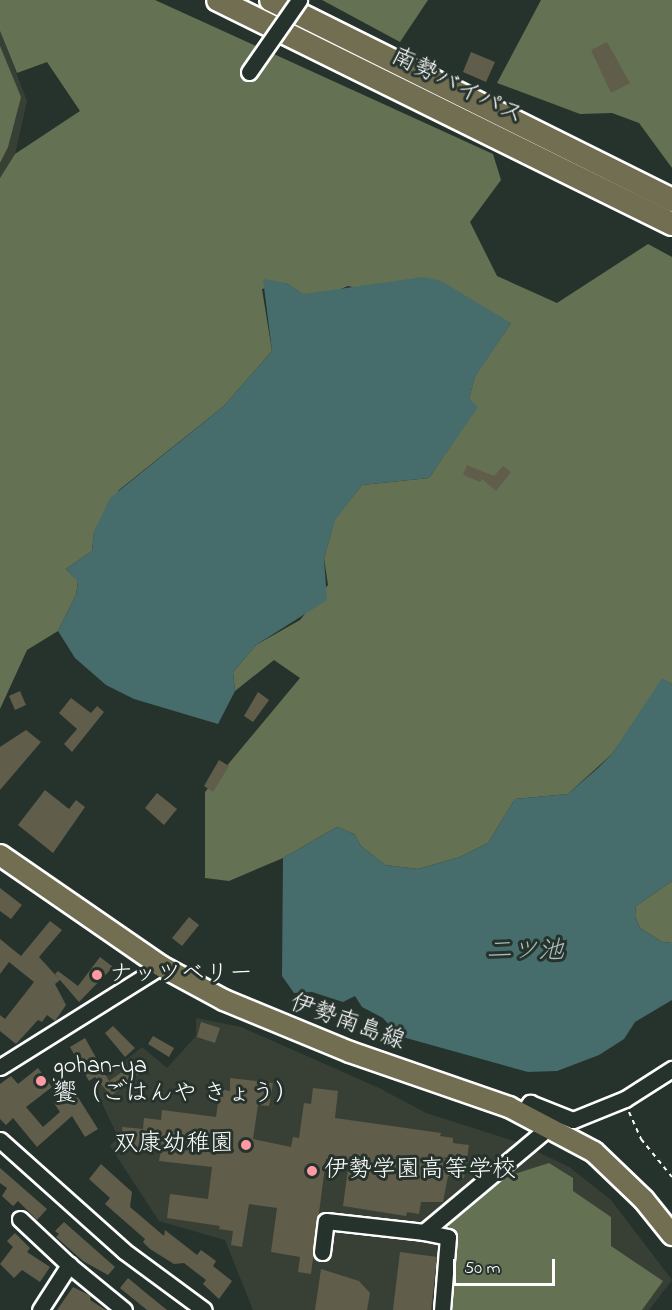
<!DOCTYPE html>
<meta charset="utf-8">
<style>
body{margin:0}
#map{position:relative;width:672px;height:1310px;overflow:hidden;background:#26332d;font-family:"Indie Flower","Klee One",sans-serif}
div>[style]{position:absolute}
.built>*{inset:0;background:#384036}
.green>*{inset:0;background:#647152}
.water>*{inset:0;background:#476c6c}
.building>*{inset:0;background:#615d4b}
.path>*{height:2px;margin-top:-1px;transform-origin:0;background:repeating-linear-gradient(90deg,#fff 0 4.5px,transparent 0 9px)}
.roads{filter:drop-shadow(2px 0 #fff) drop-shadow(-2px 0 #fff) drop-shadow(0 2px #fff) drop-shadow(0 -2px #fff)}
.minor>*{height:15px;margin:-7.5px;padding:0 7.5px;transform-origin:7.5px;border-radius:7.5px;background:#26332d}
.major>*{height:20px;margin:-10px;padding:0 10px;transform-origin:10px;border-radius:10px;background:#726e52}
.highway>*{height:22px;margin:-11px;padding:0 11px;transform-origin:11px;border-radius:11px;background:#726e52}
.bridges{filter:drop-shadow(2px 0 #fff) drop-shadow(-2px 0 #fff) drop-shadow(0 2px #fff) drop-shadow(0 -2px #fff)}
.minor-bridge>*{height:15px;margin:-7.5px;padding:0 7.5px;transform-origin:7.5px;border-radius:7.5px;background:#26332d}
.dots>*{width:16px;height:16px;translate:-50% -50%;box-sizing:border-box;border:3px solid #26332d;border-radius:50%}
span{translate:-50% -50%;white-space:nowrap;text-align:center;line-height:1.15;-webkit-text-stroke:6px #26332d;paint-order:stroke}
.street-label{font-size:24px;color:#fff}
.poi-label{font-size:24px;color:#fff}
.left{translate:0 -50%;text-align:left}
.right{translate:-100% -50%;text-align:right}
.water-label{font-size:26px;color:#acbdbd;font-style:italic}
.scale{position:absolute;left:453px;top:1259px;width:102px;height:27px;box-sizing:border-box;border:3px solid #fff;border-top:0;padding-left:8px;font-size:18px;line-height:21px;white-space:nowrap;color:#fff;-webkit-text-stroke:4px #26332d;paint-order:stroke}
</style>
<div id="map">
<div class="built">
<div style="clip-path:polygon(0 31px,27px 101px,15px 154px,0 178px)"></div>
<div style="clip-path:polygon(196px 1018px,241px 1027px,379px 1088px,426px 1113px,517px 1142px,569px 1167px,611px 1200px,672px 1280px,649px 1310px,253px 1310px,225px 1240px,159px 1221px,110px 1146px,118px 1137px,94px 1086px,142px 1047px,167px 1068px,196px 1036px)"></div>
</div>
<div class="green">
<div style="clip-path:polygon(0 0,155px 0,493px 154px,501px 180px,470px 222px,497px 276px,557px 303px,648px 244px,672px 257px,672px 684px,663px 679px,612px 754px,568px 794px,515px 799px,488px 843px,460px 857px,418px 869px,385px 865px,361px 846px,354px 834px,337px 827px,283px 858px,229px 881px,205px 878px,205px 792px,300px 678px,274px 660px,235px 691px,233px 672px,256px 645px,300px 620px,328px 585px,324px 558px,335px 519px,362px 485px,429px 478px,477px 407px,469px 399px,475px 376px,511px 323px,348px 286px,331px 293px,304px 295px,286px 283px,262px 289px,272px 351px,224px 406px,119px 490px,94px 532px,92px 551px,66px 569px,78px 581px,76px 595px,58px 631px,27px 650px,0 709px,0 178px,15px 154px,80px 111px,47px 62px,17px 73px,0 31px)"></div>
<div style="clip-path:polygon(322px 0,428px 0,400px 42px)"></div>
<div style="clip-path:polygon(541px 0,672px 0,672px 168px,639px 123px,612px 113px,580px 114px,497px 83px)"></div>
<div style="clip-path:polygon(0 46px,21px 97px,8px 147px,0 163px)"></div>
<div style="clip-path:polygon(672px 881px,672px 943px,662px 942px,640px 928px,635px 916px,636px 906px)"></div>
<div style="clip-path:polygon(549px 1163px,573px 1178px,573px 1191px,611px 1217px,611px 1246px,663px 1281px,642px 1310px,445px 1310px,449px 1225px,508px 1176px)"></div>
</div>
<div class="water">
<div style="clip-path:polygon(423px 277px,441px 281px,511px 323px,475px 377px,469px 399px,478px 407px,429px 478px,362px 485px,335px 520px,324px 558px,327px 600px,256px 645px,233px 672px,235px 691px,218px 724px,134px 699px,106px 685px,75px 658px,58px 631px,76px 595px,78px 582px,66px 569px,92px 551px,94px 532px,110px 498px,224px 406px,272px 351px,263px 279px,286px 283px,304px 294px)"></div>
<div style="clip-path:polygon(662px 678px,672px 684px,672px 881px,636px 906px,635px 916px,640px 928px,662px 942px,672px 943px,672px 1000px,635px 1022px,624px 1039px,599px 1055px,557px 1071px,528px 1072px,399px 1036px,383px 1018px,362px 1007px,355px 996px,343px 1002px,312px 992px,294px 993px,282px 976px,283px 858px,337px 827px,354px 834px,361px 846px,385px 865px,418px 869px,460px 857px,488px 843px,515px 799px,568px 794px,598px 768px,612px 754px)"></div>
</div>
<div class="building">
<div style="clip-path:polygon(607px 42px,630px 83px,611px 93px,591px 50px)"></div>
<div style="clip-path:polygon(471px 52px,495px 62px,486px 82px,463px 72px)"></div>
<div style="clip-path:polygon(467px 465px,494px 476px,503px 466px,511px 472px,496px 491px,482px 479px,480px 482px,463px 475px)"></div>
<div style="clip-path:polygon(20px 691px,26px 705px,15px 710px,9px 696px)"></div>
<div style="clip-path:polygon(258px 692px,269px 700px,253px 722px,244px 716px)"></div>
<div style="clip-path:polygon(71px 698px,91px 713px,97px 706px,104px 712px,72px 752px,64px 744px,77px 729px,59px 713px)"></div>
<div style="clip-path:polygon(26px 730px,41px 742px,0 790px,0 747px)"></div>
<div style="clip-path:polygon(219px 760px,229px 766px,213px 792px,204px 786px)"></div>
<div style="clip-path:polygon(45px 790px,69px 809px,76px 800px,85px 807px,53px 853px,18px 825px)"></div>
<div style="clip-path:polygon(157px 793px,177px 809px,164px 825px,145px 808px)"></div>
<div style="clip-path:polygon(0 888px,22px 905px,11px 919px,0 911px)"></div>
<div style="clip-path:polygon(189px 917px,199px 925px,182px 946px,172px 938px)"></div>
<div style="clip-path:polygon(50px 921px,62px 930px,39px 957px,60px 980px,55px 974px,58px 971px,78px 986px,100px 957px,113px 967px,79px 1002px,60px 980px,55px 984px,66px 1005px,55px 1021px,47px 1015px,42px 1022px,38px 1020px,16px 1044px,0 1031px,0 1015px,5px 1019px,34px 982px,9px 962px,0 974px,0 939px,21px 956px)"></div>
<div style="clip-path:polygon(201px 1022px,220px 1028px,215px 1043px,197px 1037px)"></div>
<div style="clip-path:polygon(113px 1026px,135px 1048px,125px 1057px,105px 1033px)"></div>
<div style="clip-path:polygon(153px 1036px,174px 1048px,169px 1057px,148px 1044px)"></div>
<div style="clip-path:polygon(85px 1038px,109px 1081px,140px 1060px,145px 1068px,111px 1096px,95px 1077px,89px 1081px,70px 1047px)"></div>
<div style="clip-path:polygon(38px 1068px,52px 1087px,26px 1107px,43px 1127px,60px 1112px,54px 1103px,74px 1091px,98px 1129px,85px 1137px,72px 1116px,37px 1147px,13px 1118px,6px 1125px,0 1119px,0 1084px,11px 1076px,18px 1084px)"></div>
<div style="clip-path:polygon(230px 1078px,273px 1083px,269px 1106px,258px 1105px,253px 1139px,291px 1147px,293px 1137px,299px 1138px,304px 1103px,311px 1104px,313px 1088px,338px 1091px,335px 1118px,441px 1133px,440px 1136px,453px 1138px,453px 1143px,469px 1145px,464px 1178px,448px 1176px,443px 1202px,421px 1202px,419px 1214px,407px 1212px,406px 1216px,343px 1206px,349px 1162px,326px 1159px,311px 1274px,298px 1272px,300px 1257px,271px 1252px,277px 1208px,249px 1204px,242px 1247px,231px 1245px,233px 1231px,219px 1229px,220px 1226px,167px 1218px,170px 1194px,208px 1199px,212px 1167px,159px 1161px,161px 1150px,124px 1147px,122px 1127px,143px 1129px,144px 1118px,161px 1120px,162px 1110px,216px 1117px,220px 1089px,230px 1091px)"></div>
<div style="clip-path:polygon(101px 1164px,132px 1192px,130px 1207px,164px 1236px,165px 1230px,197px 1255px,201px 1250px,216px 1261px,213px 1266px,232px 1281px,219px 1299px,203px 1284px,206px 1280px,184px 1263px,174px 1264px,150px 1249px,143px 1242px,145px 1239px,105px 1204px,110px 1198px,89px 1179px)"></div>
<div style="clip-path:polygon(0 1168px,47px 1209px,37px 1220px,18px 1201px,13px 1206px,2px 1196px,7px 1188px,0 1183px)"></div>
<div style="clip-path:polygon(64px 1222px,115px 1267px,108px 1275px,83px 1261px,56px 1237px,59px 1234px,55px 1231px)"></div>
<div style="clip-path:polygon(15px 1233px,30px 1248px,27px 1252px,50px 1267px,40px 1282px,22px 1270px,14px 1278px,0 1264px,13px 1247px,7px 1241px)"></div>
<div style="clip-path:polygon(400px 1252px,437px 1257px,431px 1310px,393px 1310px)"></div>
<div style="clip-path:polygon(321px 1269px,359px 1281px,370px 1293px,367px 1310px,315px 1310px)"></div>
<div style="clip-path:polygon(128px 1278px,146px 1293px,167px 1310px,147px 1310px,120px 1288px)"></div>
<div style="clip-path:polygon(73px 1287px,91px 1296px,90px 1300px,106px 1310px,57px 1310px)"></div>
</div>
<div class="path">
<div style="left:629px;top:1112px;width:30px;rotate:66deg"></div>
<div style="left:641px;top:1139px;width:49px;rotate:50.8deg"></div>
</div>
<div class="roads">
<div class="minor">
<div style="left:0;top:1067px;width:190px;rotate:-32.1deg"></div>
<div style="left:522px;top:1114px;width:14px;rotate:-54deg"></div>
<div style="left:530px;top:1103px;width:46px;rotate:21.6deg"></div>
<div style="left:573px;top:1120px;width:56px;rotate:-22deg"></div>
<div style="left:625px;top:1099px;width:56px;rotate:-32.6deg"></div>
<div style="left:0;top:1140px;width:166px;rotate:41.8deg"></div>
<div style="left:124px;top:1251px;width:99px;rotate:36.4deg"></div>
<div style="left:20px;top:1219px;width:67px;rotate:43.2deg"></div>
<div style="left:322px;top:1252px;width:31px;rotate:-83deg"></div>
<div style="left:326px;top:1221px;width:99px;rotate:6.4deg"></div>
<div style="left:40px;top:1310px;width:54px;rotate:-57.2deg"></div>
<div style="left:69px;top:1265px;width:71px;rotate:39.3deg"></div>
<div style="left:442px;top:1310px;width:73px;rotate:-85.3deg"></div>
<div style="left:448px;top:1237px;width:25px;rotate:-168deg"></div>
<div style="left:424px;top:1232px;width:163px;rotate:-40deg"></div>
</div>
<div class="major">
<div style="left:0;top:855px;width:196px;rotate:34.6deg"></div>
<div style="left:161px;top:966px;width:72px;rotate:28.4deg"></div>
<div style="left:224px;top:1000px;width:136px;rotate:22.4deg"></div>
<div style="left:350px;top:1052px;width:168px;rotate:19.1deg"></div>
<div style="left:509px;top:1107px;width:96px;rotate:27.9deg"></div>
<div style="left:594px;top:1152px;width:69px;rotate:43.8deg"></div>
<div style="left:644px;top:1200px;width:45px;rotate:51.3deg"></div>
</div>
<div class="highway">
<div style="left:218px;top:0;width:506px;rotate:26.26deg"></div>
<div style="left:271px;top:0;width:448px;rotate:26.5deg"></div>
</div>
</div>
<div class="bridges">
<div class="minor-bridge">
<div style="left:249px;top:72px;width:88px;rotate:-55.2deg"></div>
</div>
</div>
<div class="dots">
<div style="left:97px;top:975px;background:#ff9aa2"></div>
<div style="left:41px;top:1081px;background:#ff9aa2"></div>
<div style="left:246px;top:1145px;background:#ff9aa2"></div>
<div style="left:312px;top:1171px;background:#ff9aa2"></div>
</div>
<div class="street-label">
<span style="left:457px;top:87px;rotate:26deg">南勢バイパス</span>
<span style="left:347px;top:1023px;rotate:20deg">伊勢南島線</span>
</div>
<div class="poi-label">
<span class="left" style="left:109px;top:975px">ナッツベリー</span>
<span class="left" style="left:53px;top:1081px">gohan-ya<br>饗（ごはんや きょう）</span>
<span class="right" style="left:234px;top:1145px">双康幼稚園</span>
<span class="left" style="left:324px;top:1171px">伊勢学園高等学校</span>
</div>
<div class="water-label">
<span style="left:525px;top:953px">二ツ池</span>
</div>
<div class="scale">50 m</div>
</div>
